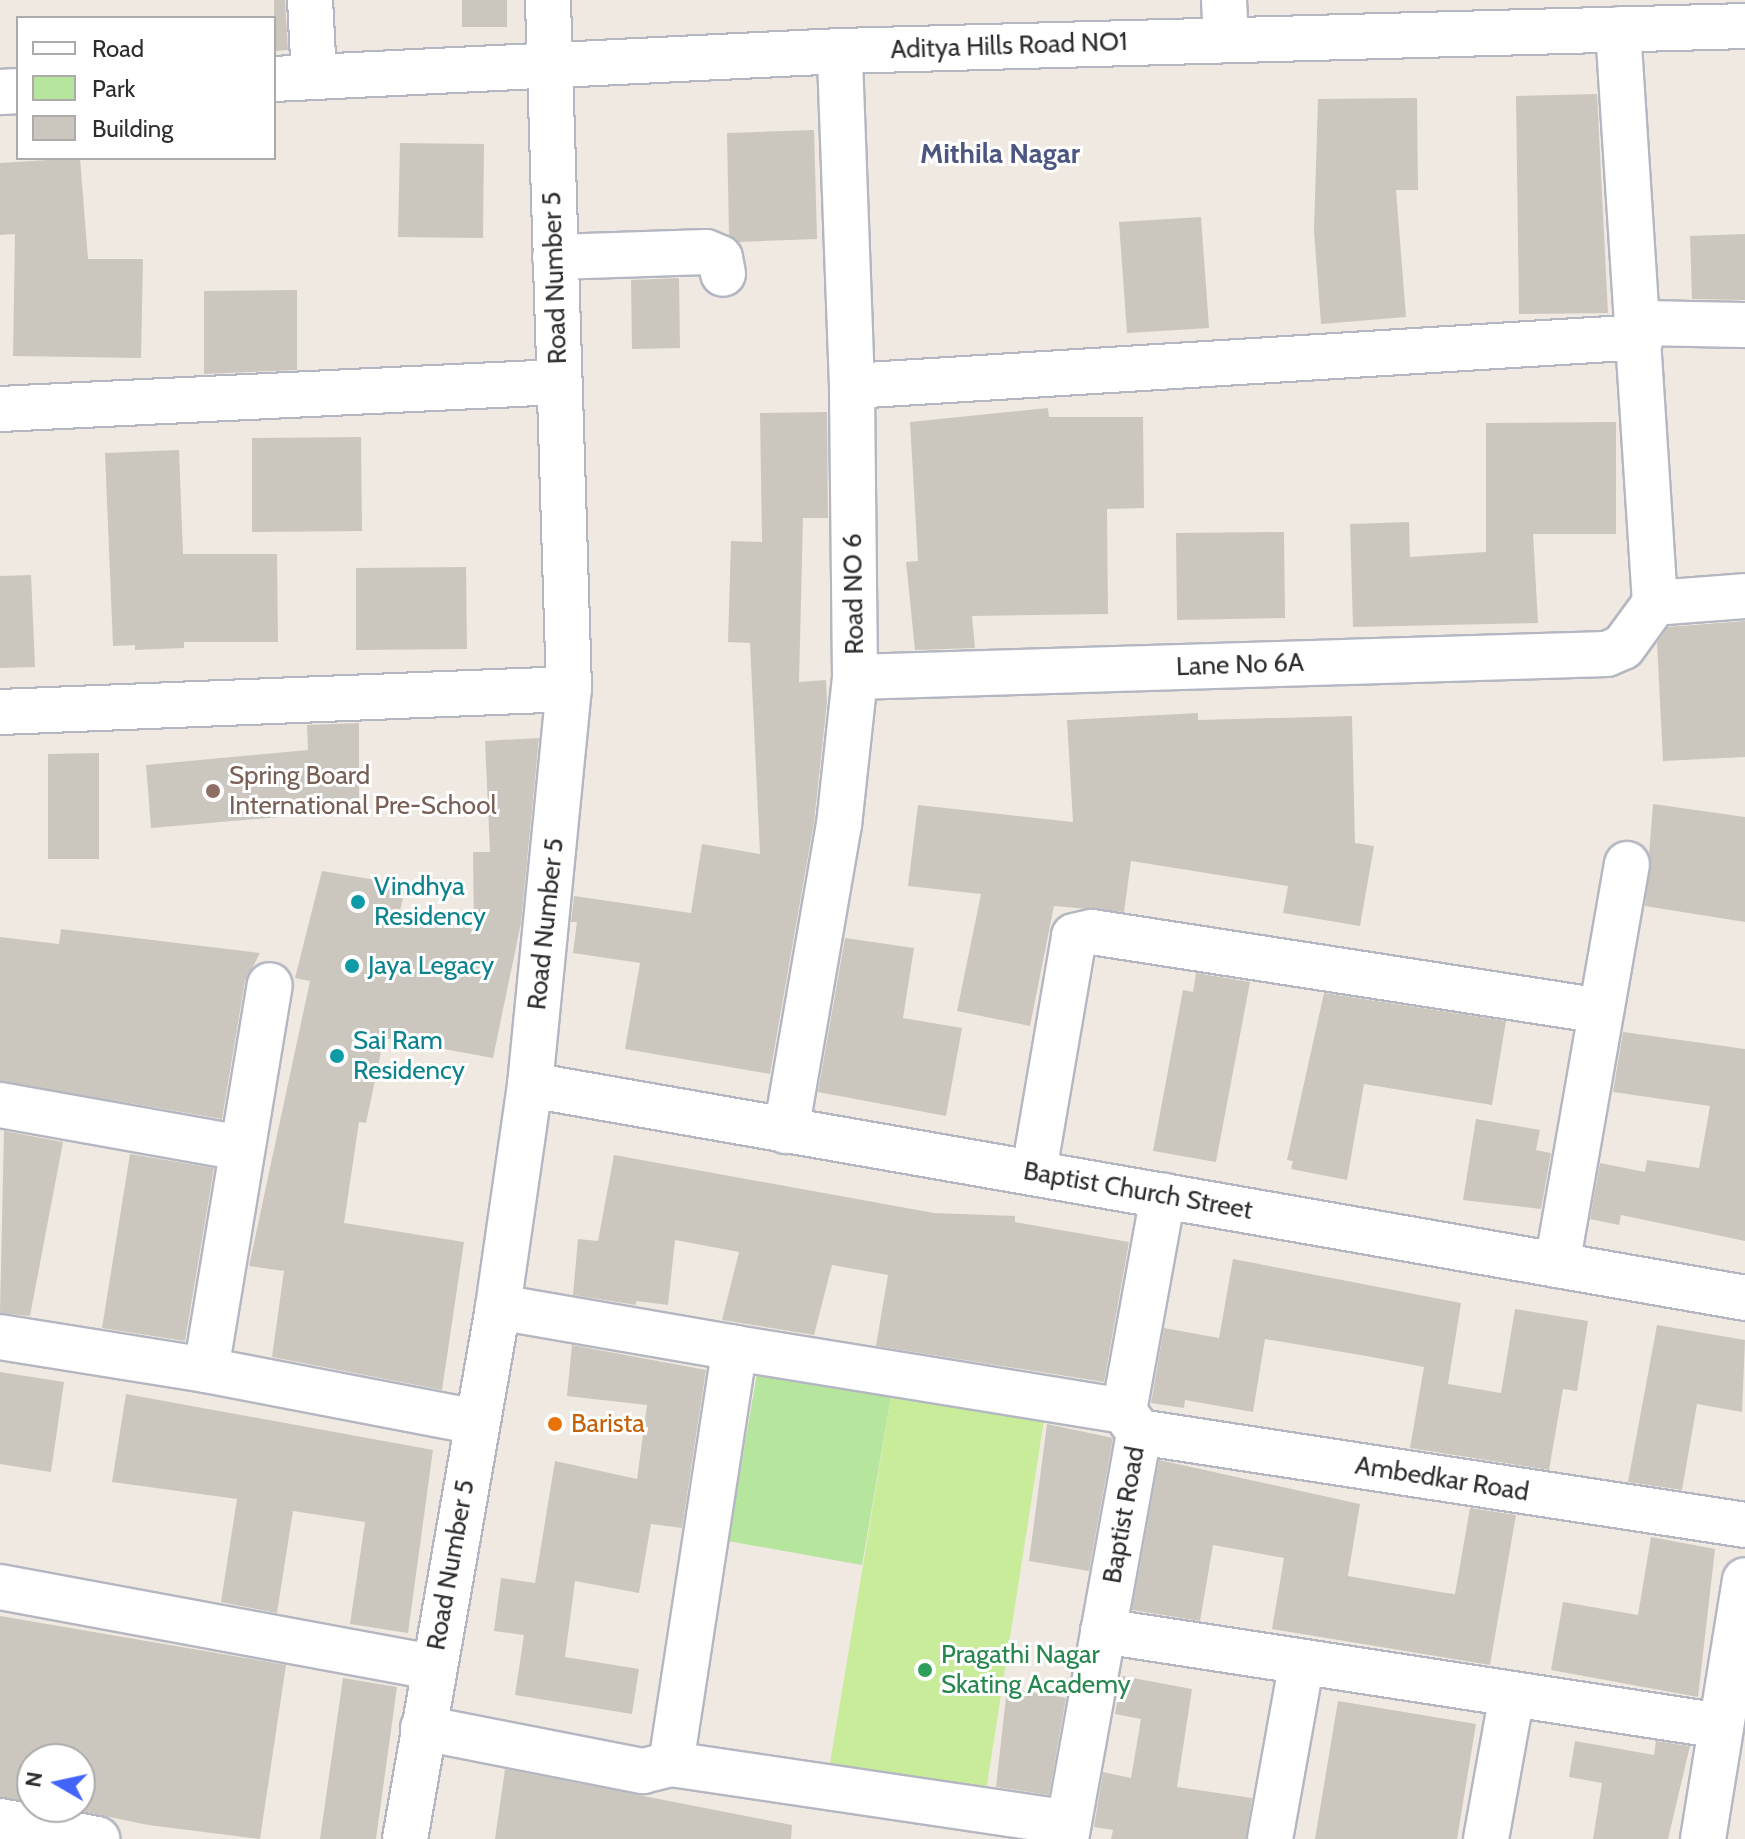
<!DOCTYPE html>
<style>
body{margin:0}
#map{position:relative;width:1745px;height:1839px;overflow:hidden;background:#efe9e1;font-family:Cabin,sans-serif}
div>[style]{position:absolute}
.green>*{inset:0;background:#b6e59e}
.pitch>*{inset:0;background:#c9ec9a}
.building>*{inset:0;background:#cbc7bf}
.roads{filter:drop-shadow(2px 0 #b4b7c1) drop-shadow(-2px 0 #b4b7c1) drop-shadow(0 2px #b4b7c1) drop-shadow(0 -2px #b4b7c1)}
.minor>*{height:44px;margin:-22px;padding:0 22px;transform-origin:22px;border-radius:22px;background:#fff}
.dots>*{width:22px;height:22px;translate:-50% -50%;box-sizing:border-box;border:4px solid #fff;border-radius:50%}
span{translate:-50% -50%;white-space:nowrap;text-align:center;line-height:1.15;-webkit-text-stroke:6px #fff;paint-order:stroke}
.street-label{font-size:26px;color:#2e2e2e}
.education-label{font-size:26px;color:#785e54}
.left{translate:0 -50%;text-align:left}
.culture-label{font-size:26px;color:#0d838f}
.food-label{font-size:26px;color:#c56008}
.leisure-label{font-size:26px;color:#27864d}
.neighbourhood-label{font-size:28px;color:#4d5680;font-weight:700}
.legend{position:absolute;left:16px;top:16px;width:260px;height:144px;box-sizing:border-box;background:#fff;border:2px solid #ababab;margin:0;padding:10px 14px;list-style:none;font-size:24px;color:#2e2e2e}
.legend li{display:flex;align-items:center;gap:16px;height:40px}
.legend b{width:40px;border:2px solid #ababab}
.north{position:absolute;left:16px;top:1743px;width:80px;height:80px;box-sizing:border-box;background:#fff;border:2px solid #ababab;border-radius:50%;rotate:279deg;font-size:22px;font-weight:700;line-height:32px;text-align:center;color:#2e2e2e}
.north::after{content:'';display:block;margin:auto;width:28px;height:36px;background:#4264fb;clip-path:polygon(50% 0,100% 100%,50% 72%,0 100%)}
</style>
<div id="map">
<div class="green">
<div style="clip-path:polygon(758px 1368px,892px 1391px,862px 1565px,728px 1541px)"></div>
</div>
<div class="pitch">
<div style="clip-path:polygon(892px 1391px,1044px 1420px,985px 1797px,828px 1775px)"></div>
</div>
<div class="building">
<div style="clip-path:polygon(274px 0,285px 0,288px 50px,274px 51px)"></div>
<div style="clip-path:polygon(462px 0,507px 0,507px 27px,462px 27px)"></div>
<div style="clip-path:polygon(1597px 94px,1608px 313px,1519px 314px,1516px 96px)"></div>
<div style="clip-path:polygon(1417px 98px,1418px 190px,1396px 190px,1406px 317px,1321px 324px,1314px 231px,1318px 99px)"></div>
<div style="clip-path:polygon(814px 130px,817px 239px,739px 242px,729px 235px,727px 133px)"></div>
<div style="clip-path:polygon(400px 143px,484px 144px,483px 238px,398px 237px)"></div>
<div style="clip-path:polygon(80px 158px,88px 259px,143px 259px,141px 358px,13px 356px,15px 234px,0 235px,0 163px)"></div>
<div style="clip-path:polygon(1201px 217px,1209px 328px,1127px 333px,1119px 222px)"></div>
<div style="clip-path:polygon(1745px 234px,1745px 300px,1692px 299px,1690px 236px)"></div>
<div style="clip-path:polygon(679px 278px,680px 348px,632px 349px,631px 280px)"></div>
<div style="clip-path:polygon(297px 290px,297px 370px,204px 374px,204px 291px)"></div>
<div style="clip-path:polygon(1048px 408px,1049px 417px,1143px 417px,1144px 508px,1107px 509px,1108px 614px,972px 616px,975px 648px,915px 650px,906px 562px,918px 561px,910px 422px)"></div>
<div style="clip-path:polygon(827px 412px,828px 518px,803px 518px,799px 682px,826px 680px,827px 702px,814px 822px,770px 1074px,625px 1049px,640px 963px,573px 953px,577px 922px,571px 922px,574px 896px,691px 913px,702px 844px,760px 854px,750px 643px,728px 642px,731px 541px,762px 542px,760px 413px)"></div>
<div style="clip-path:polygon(1616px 422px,1616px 534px,1533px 534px,1538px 623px,1353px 627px,1350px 524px,1409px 522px,1410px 557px,1486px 552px,1486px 423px)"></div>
<div style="clip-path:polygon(361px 437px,362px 531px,252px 532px,252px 438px)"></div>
<div style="clip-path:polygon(179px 450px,183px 554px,277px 554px,278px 642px,184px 642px,184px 648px,135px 650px,135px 645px,113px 646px,105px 453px)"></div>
<div style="clip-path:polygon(1284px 532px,1285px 618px,1177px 620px,1176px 533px)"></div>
<div style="clip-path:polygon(466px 567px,467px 649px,356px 650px,356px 568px)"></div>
<div style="clip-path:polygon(31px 575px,35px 667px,0 668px,0 576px)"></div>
<div style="clip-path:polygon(1745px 621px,1745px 757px,1663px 761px,1657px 643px,1668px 627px)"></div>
<div style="clip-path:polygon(1198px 713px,1198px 720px,1352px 716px,1355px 843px,1374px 846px,1360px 926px,1283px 913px,1288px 886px,1131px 861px,1124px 912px,1054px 906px,1030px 1026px,957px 1011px,981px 894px,908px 886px,918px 805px,1073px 822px,1067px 720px)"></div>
<div style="clip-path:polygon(359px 723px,359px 807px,280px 809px,281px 817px,151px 828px,146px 765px,308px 750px,307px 725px)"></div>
<div style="clip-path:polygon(539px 738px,521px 923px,493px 1058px,384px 1038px,366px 1123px,359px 1122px,344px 1223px,464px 1242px,442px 1390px,272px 1357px,284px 1271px,249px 1266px,310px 981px,295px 978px,322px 871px,406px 885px,399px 915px,474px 929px,473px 852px,490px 852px,485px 741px)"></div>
<div style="clip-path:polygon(99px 753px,99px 859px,48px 859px,48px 754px)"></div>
<div style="clip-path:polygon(1653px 804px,1745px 817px,1745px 922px,1645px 906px)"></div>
<div style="clip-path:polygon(61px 929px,260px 953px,245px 981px,222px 1119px,0 1081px,0 937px,59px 944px)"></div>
<div style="clip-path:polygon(845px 938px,914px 948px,903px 1018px,962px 1028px,946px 1116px,818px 1092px)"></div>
<div style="clip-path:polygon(1196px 973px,1250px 982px,1216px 1162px,1153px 1151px,1183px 990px,1193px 992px)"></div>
<div style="clip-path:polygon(1324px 993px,1506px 1021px,1492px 1105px,1364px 1084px,1347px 1180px,1291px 1169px,1293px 1161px,1287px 1160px)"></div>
<div style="clip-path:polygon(1623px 1032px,1745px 1049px,1745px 1241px,1621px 1215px,1619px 1225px,1590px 1219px,1600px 1163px,1645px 1172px,1647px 1160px,1699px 1168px,1710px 1106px,1613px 1092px)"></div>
<div style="clip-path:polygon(1476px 1119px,1540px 1130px,1536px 1150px,1551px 1153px,1541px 1209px,1463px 1200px)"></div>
<div style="clip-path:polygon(4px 1131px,63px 1142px,30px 1316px,0 1313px)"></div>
<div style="clip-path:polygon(130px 1154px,214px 1168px,185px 1341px,102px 1328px)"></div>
<div style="clip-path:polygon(614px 1155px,934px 1213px,1015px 1216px,1015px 1222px,1129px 1242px,1104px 1382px,876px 1346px,888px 1275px,832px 1265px,814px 1335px,722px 1320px,739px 1252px,675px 1240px,668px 1305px,636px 1301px,636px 1305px,573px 1295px,578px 1239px,598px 1241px)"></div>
<div style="clip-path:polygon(1233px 1259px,1461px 1303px,1448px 1384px,1501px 1393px,1515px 1309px,1588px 1321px,1577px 1391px,1563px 1389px,1549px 1470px,1410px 1448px,1424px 1367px,1366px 1356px,1265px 1339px,1253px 1412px,1185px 1400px,1184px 1408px,1151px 1403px,1164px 1328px,1219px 1338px)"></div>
<div style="clip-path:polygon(1657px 1325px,1745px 1340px,1742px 1412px,1697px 1404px,1682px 1490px,1628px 1482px)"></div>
<div style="clip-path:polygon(572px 1345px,706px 1370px,682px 1528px,651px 1524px,639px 1593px,575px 1581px,565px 1657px,639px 1669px,632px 1714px,515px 1695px,524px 1635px,494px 1631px,501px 1578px,535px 1583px,555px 1461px,637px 1479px,647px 1405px,567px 1396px)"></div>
<div style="clip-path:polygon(0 1372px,64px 1382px,51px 1472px,0 1464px)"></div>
<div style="clip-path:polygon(126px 1394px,433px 1450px,408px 1633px,350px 1624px,365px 1522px,293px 1511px,277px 1613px,221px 1602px,237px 1499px,112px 1482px)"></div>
<div style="clip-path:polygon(1047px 1424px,1113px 1438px,1089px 1571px,1029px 1561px)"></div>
<div style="clip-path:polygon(1159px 1460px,1360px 1504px,1348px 1576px,1446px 1593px,1455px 1594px,1470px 1508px,1516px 1515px,1490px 1665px,1272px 1629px,1284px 1558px,1213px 1545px,1200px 1621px,1132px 1610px)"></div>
<div style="clip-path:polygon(1651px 1537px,1715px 1549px,1698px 1697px,1551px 1670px,1563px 1602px,1638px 1615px)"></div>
<div style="clip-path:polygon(0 1616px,286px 1665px,260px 1839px,148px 1825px,62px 1807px,80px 1807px,80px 1759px,32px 1759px,32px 1802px,0 1797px)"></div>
<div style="clip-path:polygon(1122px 1676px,1192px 1689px,1177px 1787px,1252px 1798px,1246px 1839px,1111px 1839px,1113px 1830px,1094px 1827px,1103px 1772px,1131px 1778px,1141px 1719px,1115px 1714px)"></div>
<div style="clip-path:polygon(343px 1678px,397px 1687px,376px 1839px,320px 1839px)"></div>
<div style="clip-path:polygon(1007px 1688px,1066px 1698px,1049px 1795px,996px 1787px)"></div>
<div style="clip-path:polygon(1338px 1701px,1476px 1724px,1457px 1839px,1315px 1839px)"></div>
<div style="clip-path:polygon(1575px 1741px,1654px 1755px,1656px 1741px,1690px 1746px,1668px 1839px,1593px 1839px,1602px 1783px,1569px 1777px)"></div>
<div style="clip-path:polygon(505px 1769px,792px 1825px,791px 1839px,495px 1839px)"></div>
</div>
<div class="roads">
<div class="minor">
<div style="left:310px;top:0;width:77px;rotate:87deg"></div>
<div style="left:1224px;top:0;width:40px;rotate:87.1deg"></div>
<div style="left:274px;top:79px;width:567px;rotate:-2.83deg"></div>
<div style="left:840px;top:51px;width:905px;rotate:-1.58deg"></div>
<div style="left:0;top:92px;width:18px;rotate:-3deg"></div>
<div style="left:555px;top:257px;width:151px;rotate:-1.9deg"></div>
<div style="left:706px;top:252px;width:15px;rotate:23deg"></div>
<div style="left:720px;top:258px;width:16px;rotate:79deg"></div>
<div style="left:1640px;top:323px;width:105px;rotate:1.1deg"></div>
<div style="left:852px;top:386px;width:791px;rotate:-3.55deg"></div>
<div style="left:0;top:409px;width:559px;rotate:-2.77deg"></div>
<div style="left:1655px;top:603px;width:90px;rotate:-4.4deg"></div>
<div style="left:855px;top:677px;width:752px;rotate:-1.75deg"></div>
<div style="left:1607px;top:654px;width:17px;rotate:-24deg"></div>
<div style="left:1623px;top:647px;width:54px;rotate:-54deg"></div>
<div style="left:1655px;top:603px;width:575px;rotate:-93.69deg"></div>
<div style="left:0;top:712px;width:569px;rotate:-2.31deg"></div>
<div style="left:530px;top:1085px;width:1234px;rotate:9.94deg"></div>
<div style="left:0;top:1105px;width:246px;rotate:10.1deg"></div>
<div style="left:786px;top:1131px;width:311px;rotate:-80.2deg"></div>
<div style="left:839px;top:825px;width:149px;rotate:-83.8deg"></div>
<div style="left:855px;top:677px;width:291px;rotate:-90.6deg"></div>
<div style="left:852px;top:386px;width:335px;rotate:-92.1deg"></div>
<div style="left:1034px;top:1171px;width:238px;rotate:-80.3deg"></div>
<div style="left:1074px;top:936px;width:18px;rotate:-13deg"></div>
<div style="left:1092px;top:932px;width:515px;rotate:8.82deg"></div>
<div style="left:1557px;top:1265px;width:407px;rotate:-80.1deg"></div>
<div style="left:498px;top:1307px;width:241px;rotate:9.8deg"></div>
<div style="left:0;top:1337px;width:209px;rotate:9.1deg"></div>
<div style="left:206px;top:1370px;width:274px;rotate:10.9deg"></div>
<div style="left:206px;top:1370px;width:390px;rotate:-80.6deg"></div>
<div style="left:1139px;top:1432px;width:613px;rotate:8.72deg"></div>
<div style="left:0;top:1587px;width:440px;rotate:10.5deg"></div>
<div style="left:1103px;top:1631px;width:625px;rotate:8.74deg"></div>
<div style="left:423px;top:1728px;width:224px;rotate:11.1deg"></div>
<div style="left:643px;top:1771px;width:29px;rotate:-14deg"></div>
<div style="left:671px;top:1764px;width:402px;rotate:8.4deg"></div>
<div style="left:671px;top:1764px;width:421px;rotate:-81.3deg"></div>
<div style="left:735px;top:1348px;width:394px;rotate:9.2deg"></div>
<div style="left:0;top:1821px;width:99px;rotate:10.5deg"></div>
<div style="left:405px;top:1839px;width:540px;rotate:-80.08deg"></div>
<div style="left:498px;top:1307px;width:224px;rotate:-81.8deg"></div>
<div style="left:530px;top:1085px;width:398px;rotate:-84.4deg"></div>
<div style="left:569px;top:689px;width:689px;rotate:-91.75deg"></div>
<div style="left:1066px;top:1839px;width:413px;rotate:-79.8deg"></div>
<div style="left:1139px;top:1432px;width:26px;rotate:-126deg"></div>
<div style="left:1124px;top:1411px;width:219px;rotate:-79.7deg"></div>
<div style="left:1270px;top:1839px;width:180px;rotate:-79.8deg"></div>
<div style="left:1486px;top:1839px;width:147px;rotate:-79.8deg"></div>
<div style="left:1703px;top:1839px;width:262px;rotate:-80.8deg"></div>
</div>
</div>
<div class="dots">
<div style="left:213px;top:791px;background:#8d6e63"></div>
<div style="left:358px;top:902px;background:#0f9aa8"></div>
<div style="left:352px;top:966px;background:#0f9aa8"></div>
<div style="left:337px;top:1056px;background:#0f9aa8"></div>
<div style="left:555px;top:1424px;background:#e8710a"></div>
<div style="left:925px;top:1670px;background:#2e9e5b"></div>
</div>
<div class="street-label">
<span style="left:1009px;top:46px;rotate:-2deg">Aditya Hills Road NO1</span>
<span style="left:555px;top:278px;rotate:-92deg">Road Number 5</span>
<span style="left:854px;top:594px;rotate:-91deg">Road NO 6</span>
<span style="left:1240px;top:665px;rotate:-2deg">Lane No 6A</span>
<span style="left:546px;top:924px;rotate:-84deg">Road Number 5</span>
<span style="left:1138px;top:1191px;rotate:10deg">Baptist Church Street</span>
<span style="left:1442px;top:1479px;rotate:9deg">Ambedkar Road</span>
<span style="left:1124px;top:1515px;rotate:-80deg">Baptist Road</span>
<span style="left:451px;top:1565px;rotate:-80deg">Road Number 5</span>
</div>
<div class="education-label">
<span class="left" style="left:229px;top:791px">Spring Board<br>International Pre-School</span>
</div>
<div class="culture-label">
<span class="left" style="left:374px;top:902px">Vindhya<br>Residency</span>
<span class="left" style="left:368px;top:966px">Jaya Legacy</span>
<span class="left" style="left:353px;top:1056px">Sai Ram<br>Residency</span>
</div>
<div class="food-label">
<span class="left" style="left:571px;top:1424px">Barista</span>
</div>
<div class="leisure-label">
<span class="left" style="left:941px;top:1670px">Pragathi Nagar<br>Skating Academy</span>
</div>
<div class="neighbourhood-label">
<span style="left:1000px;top:153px">Mithila Nagar</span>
</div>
<ul class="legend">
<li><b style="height:10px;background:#fff"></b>Road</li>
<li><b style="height:22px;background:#b6e59e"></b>Park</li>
<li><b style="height:22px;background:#cbc7bf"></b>Building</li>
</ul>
<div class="north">N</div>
</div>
